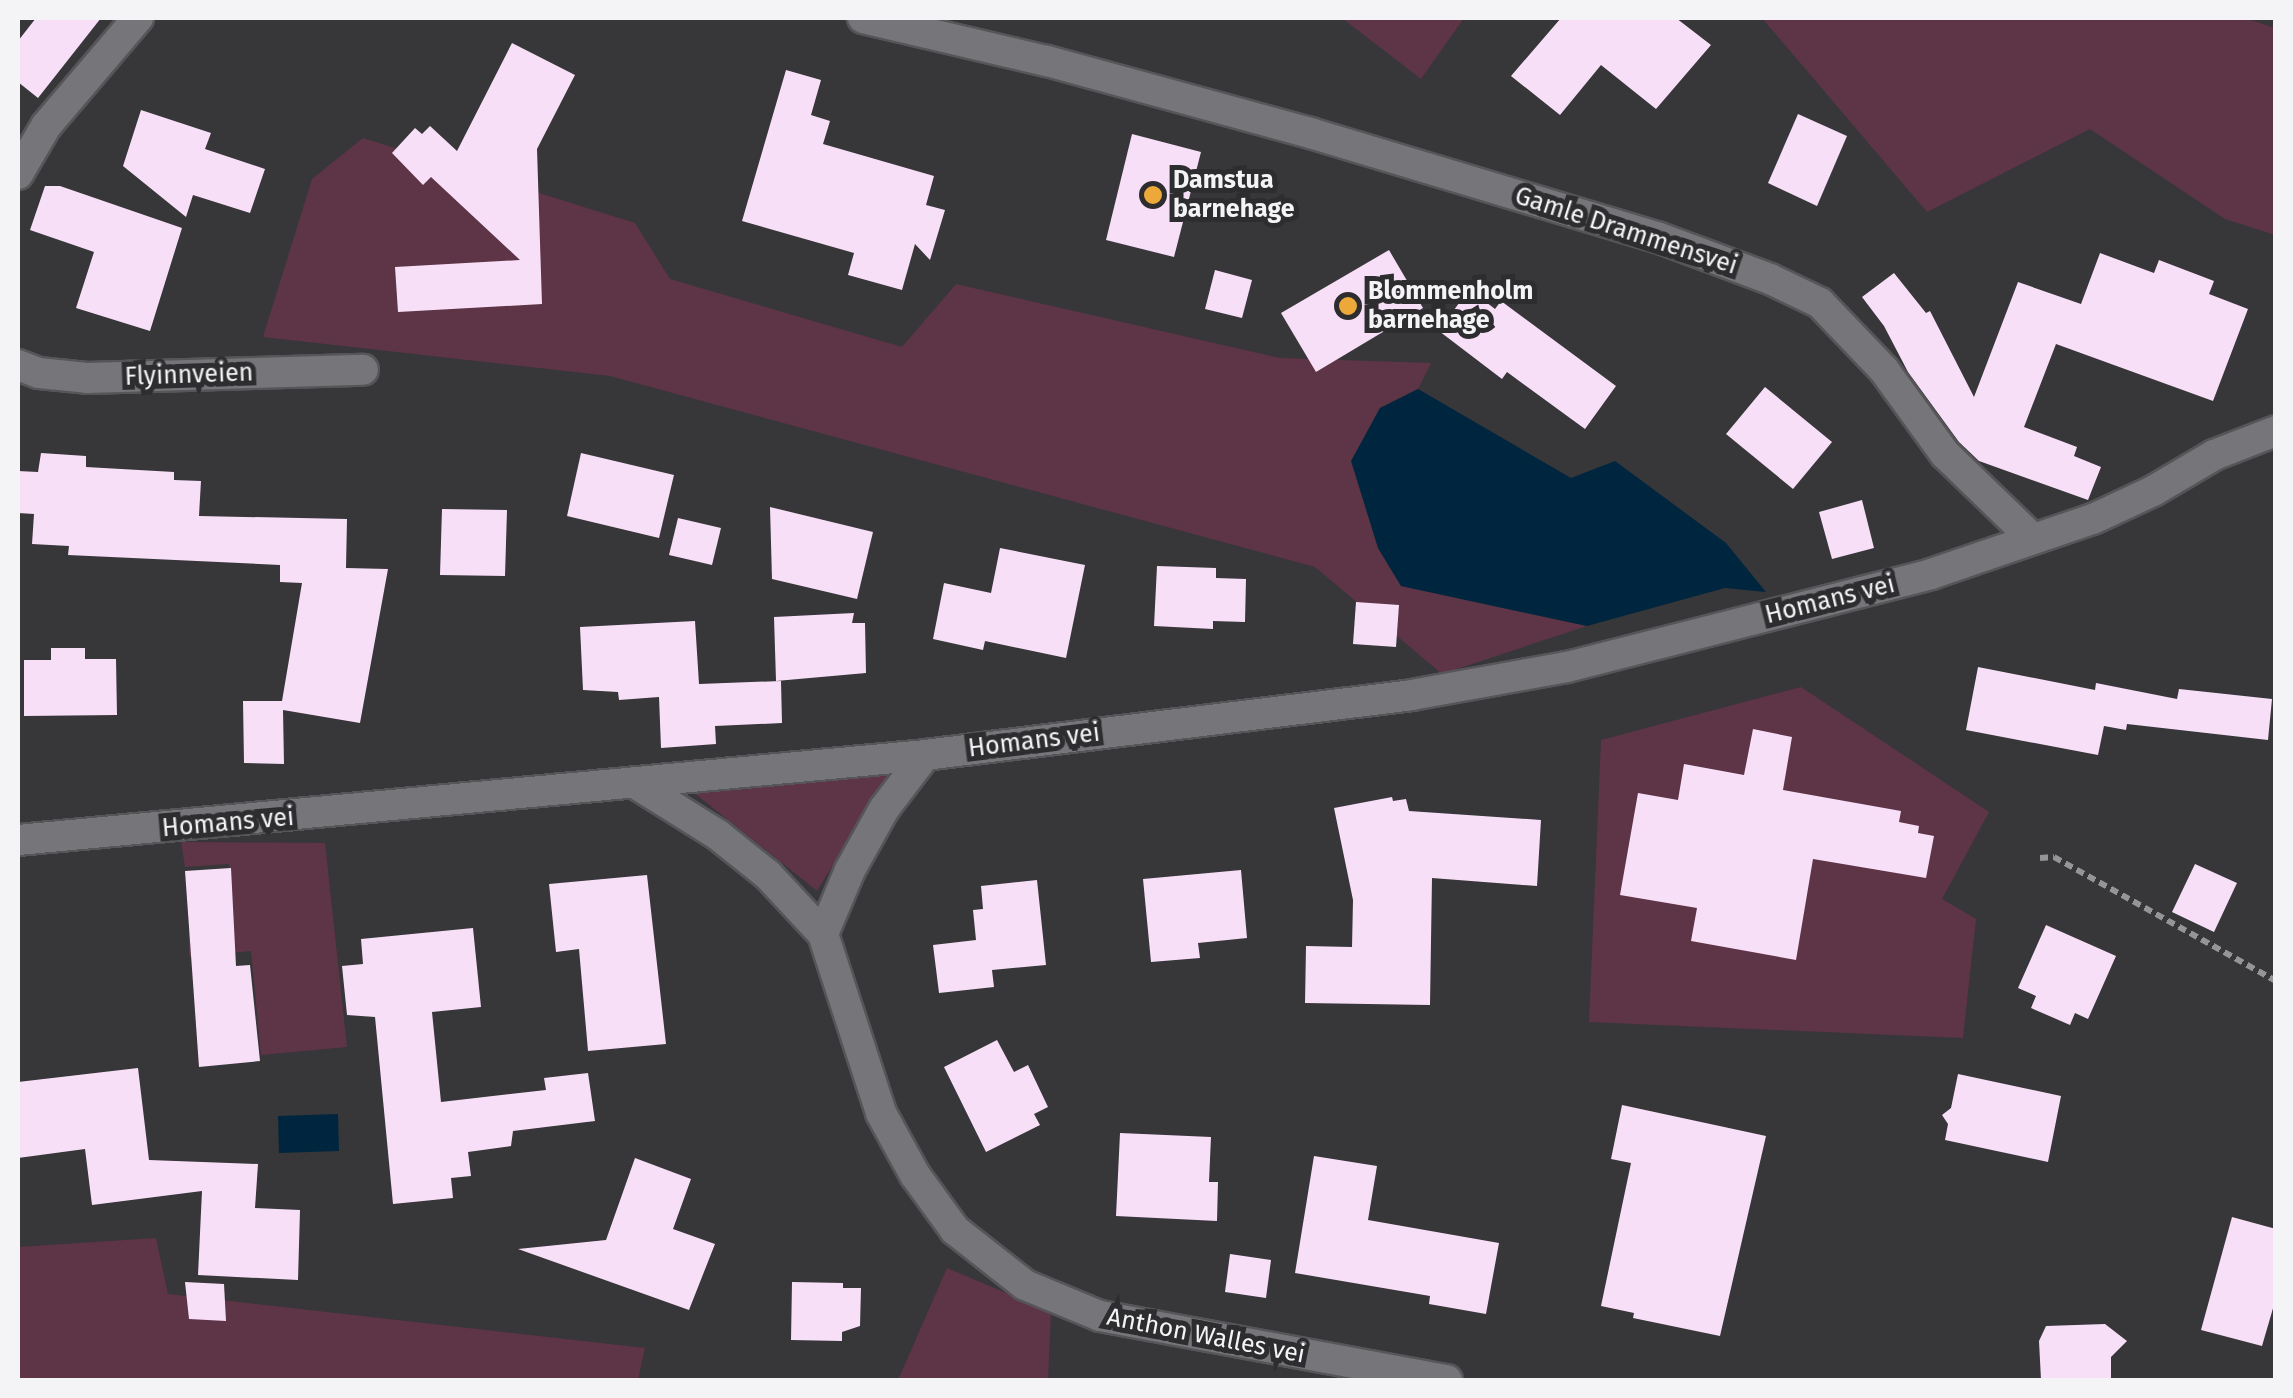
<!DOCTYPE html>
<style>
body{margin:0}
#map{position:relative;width:2293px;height:1398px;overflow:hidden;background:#373639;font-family:"Fira Sans",sans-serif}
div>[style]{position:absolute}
.green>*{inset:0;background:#5e3447}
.water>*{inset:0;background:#00263f}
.building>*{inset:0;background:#f8dff8}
.path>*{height:6px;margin-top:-3px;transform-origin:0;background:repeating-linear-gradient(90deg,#959497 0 8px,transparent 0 13px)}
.roads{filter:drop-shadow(2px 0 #565558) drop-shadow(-2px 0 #565558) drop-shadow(0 2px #565558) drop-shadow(0 -2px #565558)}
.minor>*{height:30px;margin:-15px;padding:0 15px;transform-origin:15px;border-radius:15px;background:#767579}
.dots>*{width:28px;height:28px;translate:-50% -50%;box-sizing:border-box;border:5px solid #2d2c2f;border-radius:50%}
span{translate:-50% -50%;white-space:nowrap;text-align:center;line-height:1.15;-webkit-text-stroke:10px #2d2c2f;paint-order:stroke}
.poi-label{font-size:25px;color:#f4f3f6;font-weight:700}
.left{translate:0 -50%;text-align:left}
.street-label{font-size:25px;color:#f4f3f6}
.frame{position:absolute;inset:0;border:20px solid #f4f3f6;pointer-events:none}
</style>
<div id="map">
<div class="green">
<div style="clip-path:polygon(1342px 18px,1464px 18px,1421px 79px)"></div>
<div style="clip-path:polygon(1762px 18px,2245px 18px,2275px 28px,2275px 235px,2225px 219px,2090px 129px,1927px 212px)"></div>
<div style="clip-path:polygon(363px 138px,635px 223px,670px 279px,902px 347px,956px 284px,1280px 358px,1431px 363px,1418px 389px,1380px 408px,1352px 460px,1378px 548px,1401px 586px,1587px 626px,1442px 674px,1315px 567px,610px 376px,263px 337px,312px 179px)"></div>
<div style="clip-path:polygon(1801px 687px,1989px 812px,1942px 899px,1976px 919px,1963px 1038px,1589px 1022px,1601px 740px)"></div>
<div style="clip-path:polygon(890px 772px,817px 891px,688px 788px)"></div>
<div style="clip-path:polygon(181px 842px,325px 843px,347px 1047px,261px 1055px,251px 951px,189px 957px,189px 921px,232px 917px,229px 864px,185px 867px)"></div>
<div style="clip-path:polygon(156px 1238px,168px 1294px,645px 1348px,638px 1380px,18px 1380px,18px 1247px)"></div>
<div style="clip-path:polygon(947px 1268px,1051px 1312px,1048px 1380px,898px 1380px)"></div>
</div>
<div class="water">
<div style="clip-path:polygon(1418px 389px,1571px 478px,1615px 461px,1726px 543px,1766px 592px,1725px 588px,1587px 626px,1401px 586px,1378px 548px,1351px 461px,1380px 408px)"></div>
<div style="clip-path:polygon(338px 1114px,339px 1151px,279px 1153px,278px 1116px)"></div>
</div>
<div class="building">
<div style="clip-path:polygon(36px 18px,101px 18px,38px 98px,18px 82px,18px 41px)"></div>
<div style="clip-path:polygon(1561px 18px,1676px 18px,1711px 45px,1656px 109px,1601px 65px,1560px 115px,1511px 76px)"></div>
<div style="clip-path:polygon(512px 43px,575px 75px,537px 149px,542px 304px,398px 312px,395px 267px,520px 260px,431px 177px,423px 185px,392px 153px,415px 128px,422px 134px,430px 126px,457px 151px)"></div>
<div style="clip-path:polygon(786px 70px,821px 80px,811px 115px,830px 121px,823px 144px,934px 176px,926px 205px,945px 210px,930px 260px,915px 244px,902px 290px,848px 275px,854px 253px,742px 221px)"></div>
<div style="clip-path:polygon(141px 110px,211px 133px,205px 149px,265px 169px,250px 213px,193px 195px,186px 217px,123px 166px)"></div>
<div style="clip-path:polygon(1798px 114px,1847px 136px,1817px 206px,1768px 183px)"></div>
<div style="clip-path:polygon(1132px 134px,1201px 152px,1174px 257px,1106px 240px)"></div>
<div style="clip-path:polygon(45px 186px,60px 186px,182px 228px,150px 331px,76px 308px,94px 252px,30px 230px)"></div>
<div style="clip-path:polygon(1389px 250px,1423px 308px,1316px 372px,1281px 313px)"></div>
<div style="clip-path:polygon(2100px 253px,2154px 273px,2159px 260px,2214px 281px,2209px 294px,2248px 309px,2213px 401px,2056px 344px,2024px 427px,2077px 447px,2074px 456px,2101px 467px,2088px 500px,1979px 461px,1959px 442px,1908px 372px,1884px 326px,1862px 297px,1894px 273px,1926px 313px,1930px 311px,1974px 397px,2018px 282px,2081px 304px)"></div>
<div style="clip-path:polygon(1215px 270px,1252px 280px,1242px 318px,1205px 309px)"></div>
<div style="clip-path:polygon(1469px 289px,1495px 309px,1501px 301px,1616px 386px,1585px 429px,1507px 372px,1502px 379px,1439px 331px)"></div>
<div style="clip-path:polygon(1765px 387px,1832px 442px,1793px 489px,1726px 434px)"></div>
<div style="clip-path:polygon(41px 453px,86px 456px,86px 467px,174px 472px,174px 480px,201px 481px,199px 516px,347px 519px,346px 568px,388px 569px,360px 723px,283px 710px,284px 764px,244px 763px,243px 701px,282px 701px,302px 583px,280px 582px,280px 565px,68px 555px,69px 546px,32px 544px,34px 514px,18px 513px,18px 471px,38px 472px)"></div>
<div style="clip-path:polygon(581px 453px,674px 475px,659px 538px,567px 516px)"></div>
<div style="clip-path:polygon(1862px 500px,1874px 548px,1832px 559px,1819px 512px)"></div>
<div style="clip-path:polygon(770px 507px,873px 532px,857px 599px,772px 579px)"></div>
<div style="clip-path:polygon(442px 509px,507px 510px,505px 576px,440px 575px)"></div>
<div style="clip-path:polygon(678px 518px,721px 528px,712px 565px,669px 555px)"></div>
<div style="clip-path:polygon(1000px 548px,1085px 565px,1066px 658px,985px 641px,983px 650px,933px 639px,944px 583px,991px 593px)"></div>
<div style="clip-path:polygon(1157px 566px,1216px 568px,1216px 578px,1246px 579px,1245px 622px,1213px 621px,1213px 629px,1154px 626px)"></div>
<div style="clip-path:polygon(1356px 602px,1399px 605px,1396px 647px,1353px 644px)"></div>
<div style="clip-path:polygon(854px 613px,852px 623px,865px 623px,866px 673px,776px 681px,774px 617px)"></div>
<div style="clip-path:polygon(695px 621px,699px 684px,781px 681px,782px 723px,715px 726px,716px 744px,661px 748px,659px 697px,619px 700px,618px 692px,583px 690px,580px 627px)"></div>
<div style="clip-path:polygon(51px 648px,85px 648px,85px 659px,116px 659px,117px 715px,24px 716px,24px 660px,51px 660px)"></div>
<div style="clip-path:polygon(1978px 667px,2095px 690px,2096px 683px,2177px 699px,2179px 689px,2272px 699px,2268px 740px,2127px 724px,2126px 730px,2104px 726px,2098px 755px,1966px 730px)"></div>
<div style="clip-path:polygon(1753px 729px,1792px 737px,1783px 790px,1901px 811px,1899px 822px,1919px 826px,1918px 833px,1934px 836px,1926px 878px,1813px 859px,1796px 960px,1691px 941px,1697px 908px,1620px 895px,1638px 793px,1678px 800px,1684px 764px,1744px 775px)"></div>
<div style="clip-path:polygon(1392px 797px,1393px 801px,1406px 799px,1409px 811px,1541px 820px,1537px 886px,1432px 878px,1430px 1005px,1305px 1003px,1306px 946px,1352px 947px,1353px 900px,1334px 808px)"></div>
<div style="clip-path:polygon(2195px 864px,2237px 883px,2214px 932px,2172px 912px)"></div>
<div style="clip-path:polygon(231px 868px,236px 966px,250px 965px,260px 1061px,199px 1067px,185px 871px)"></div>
<div style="clip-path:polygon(1241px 870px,1247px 938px,1198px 943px,1200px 958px,1151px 962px,1143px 879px)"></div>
<div style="clip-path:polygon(647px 875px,666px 1044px,588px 1051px,579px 949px,556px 952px,549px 884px)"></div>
<div style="clip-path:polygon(1037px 880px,1046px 965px,992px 970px,994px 987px,939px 993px,933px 945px,976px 940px,973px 910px,983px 909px,981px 886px)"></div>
<div style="clip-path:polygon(2046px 925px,2116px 956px,2088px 1019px,2075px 1013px,2070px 1025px,2031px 1008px,2036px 996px,2018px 988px)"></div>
<div style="clip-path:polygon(473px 928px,481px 1007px,432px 1012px,441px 1102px,546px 1090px,544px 1078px,588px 1073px,595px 1121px,513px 1131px,511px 1146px,468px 1152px,471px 1176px,451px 1178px,453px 1198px,393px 1204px,375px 1017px,347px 1015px,342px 966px,363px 964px,361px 939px)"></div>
<div style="clip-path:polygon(997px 1040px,1014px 1072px,1028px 1065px,1048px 1107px,1034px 1114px,1040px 1125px,986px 1152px,944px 1067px)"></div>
<div style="clip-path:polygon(138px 1068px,149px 1160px,258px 1164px,255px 1208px,300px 1210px,298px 1280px,198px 1275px,202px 1191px,92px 1205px,85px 1149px,18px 1158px,18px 1082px)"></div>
<div style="clip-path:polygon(1958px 1074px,2061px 1096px,2048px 1162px,1945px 1140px,1948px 1124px,1942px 1115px,1951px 1108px)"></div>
<div style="clip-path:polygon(1622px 1105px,1766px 1136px,1720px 1336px,1633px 1318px,1634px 1313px,1601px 1306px,1631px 1163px,1611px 1159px)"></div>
<div style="clip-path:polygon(1120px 1133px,1211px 1137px,1209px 1182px,1218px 1182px,1217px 1221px,1116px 1216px)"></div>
<div style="clip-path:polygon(1314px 1156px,1377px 1166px,1368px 1220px,1499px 1243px,1486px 1314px,1429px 1304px,1430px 1296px,1295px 1273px)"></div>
<div style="clip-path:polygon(635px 1158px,691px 1179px,673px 1229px,715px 1244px,689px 1310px,518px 1249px,606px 1240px)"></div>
<div style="clip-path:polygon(2232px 1217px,2276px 1229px,2276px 1298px,2262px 1346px,2201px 1330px)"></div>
<div style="clip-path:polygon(1230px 1254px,1271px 1260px,1266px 1298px,1225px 1292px)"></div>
<div style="clip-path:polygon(185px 1282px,224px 1284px,226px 1321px,189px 1319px)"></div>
<div style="clip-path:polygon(792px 1282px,843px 1283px,843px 1288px,861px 1288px,860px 1326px,842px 1332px,842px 1341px,791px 1340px)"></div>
<div style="clip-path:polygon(2105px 1324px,2127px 1341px,2111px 1357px,2111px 1380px,2041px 1380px,2039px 1341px,2046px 1326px)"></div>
</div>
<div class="path">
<div style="left:2040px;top:858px;width:14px;rotate:-4deg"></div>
<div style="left:2054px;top:857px;width:254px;rotate:29.2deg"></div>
</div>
<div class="roads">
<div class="minor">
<div style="left:863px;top:18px;width:189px;rotate:13.2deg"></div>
<div style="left:1047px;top:61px;width:273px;rotate:15.3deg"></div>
<div style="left:1310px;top:133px;width:362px;rotate:16.7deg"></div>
<div style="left:1657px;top:237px;width:121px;rotate:20.4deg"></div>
<div style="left:1770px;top:279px;width:55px;rotate:25.6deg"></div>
<div style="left:1820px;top:303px;width:93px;rotate:46.3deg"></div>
<div style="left:1884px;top:370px;width:104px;rotate:54deg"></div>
<div style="left:1945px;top:454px;width:120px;rotate:44deg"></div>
<div style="left:18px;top:174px;width:56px;rotate:-59.7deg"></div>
<div style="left:46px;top:126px;width:142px;rotate:-49.6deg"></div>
<div style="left:18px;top:365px;width:22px;rotate:21deg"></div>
<div style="left:39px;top:373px;width:48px;rotate:5.9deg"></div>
<div style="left:87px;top:378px;width:276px;rotate:-1.7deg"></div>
<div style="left:638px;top:785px;width:94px;rotate:32deg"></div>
<div style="left:718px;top:835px;width:64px;rotate:38.7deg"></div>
<div style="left:768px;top:875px;width:81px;rotate:47deg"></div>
<div style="left:823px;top:934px;width:188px;rotate:72deg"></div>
<div style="left:881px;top:1113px;width:71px;rotate:61.3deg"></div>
<div style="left:915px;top:1175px;width:68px;rotate:54deg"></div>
<div style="left:955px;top:1230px;width:89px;rotate:38.2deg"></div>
<div style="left:1025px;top:1285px;width:81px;rotate:22.5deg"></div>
<div style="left:1100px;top:1316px;width:353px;rotate:10.5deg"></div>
<div style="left:18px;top:840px;width:911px;rotate:-5.35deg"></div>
<div style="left:925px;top:755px;width:490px;rotate:-7deg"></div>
<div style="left:1411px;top:695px;width:158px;rotate:-10.2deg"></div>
<div style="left:1567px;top:667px;width:376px;rotate:-14.3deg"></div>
<div style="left:1931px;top:574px;width:171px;rotate:-18.8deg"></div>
<div style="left:2093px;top:519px;width:66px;rotate:-25deg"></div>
<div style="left:2153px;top:491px;width:71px;rotate:-30.5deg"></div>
<div style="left:2214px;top:455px;width:66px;rotate:-21.2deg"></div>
<div style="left:823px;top:934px;width:69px;rotate:-67.1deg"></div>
<div style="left:850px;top:870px;width:70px;rotate:-60.9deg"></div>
<div style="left:884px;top:809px;width:68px;rotate:-52.8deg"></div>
</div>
</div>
<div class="dots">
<div style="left:1153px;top:195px;background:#eca93a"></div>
<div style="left:1348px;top:306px;background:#eca93a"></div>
</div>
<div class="poi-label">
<span class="left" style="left:1173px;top:195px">Damstua<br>barnehage</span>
<span class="left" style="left:1368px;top:306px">Blommenholm<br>barnehage</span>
</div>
<div class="street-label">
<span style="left:1626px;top:231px;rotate:18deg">Gamle Drammensvei</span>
<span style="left:189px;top:375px;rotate:-2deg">Flyinnveien</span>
<span style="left:1830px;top:600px;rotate:-14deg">Homans vei</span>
<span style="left:1034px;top:741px;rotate:-7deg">Homans vei</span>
<span style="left:228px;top:823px;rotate:-5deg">Homans vei</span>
<span style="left:1206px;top:1336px;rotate:11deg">Anthon Walles vei</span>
</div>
<div class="frame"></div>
</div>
